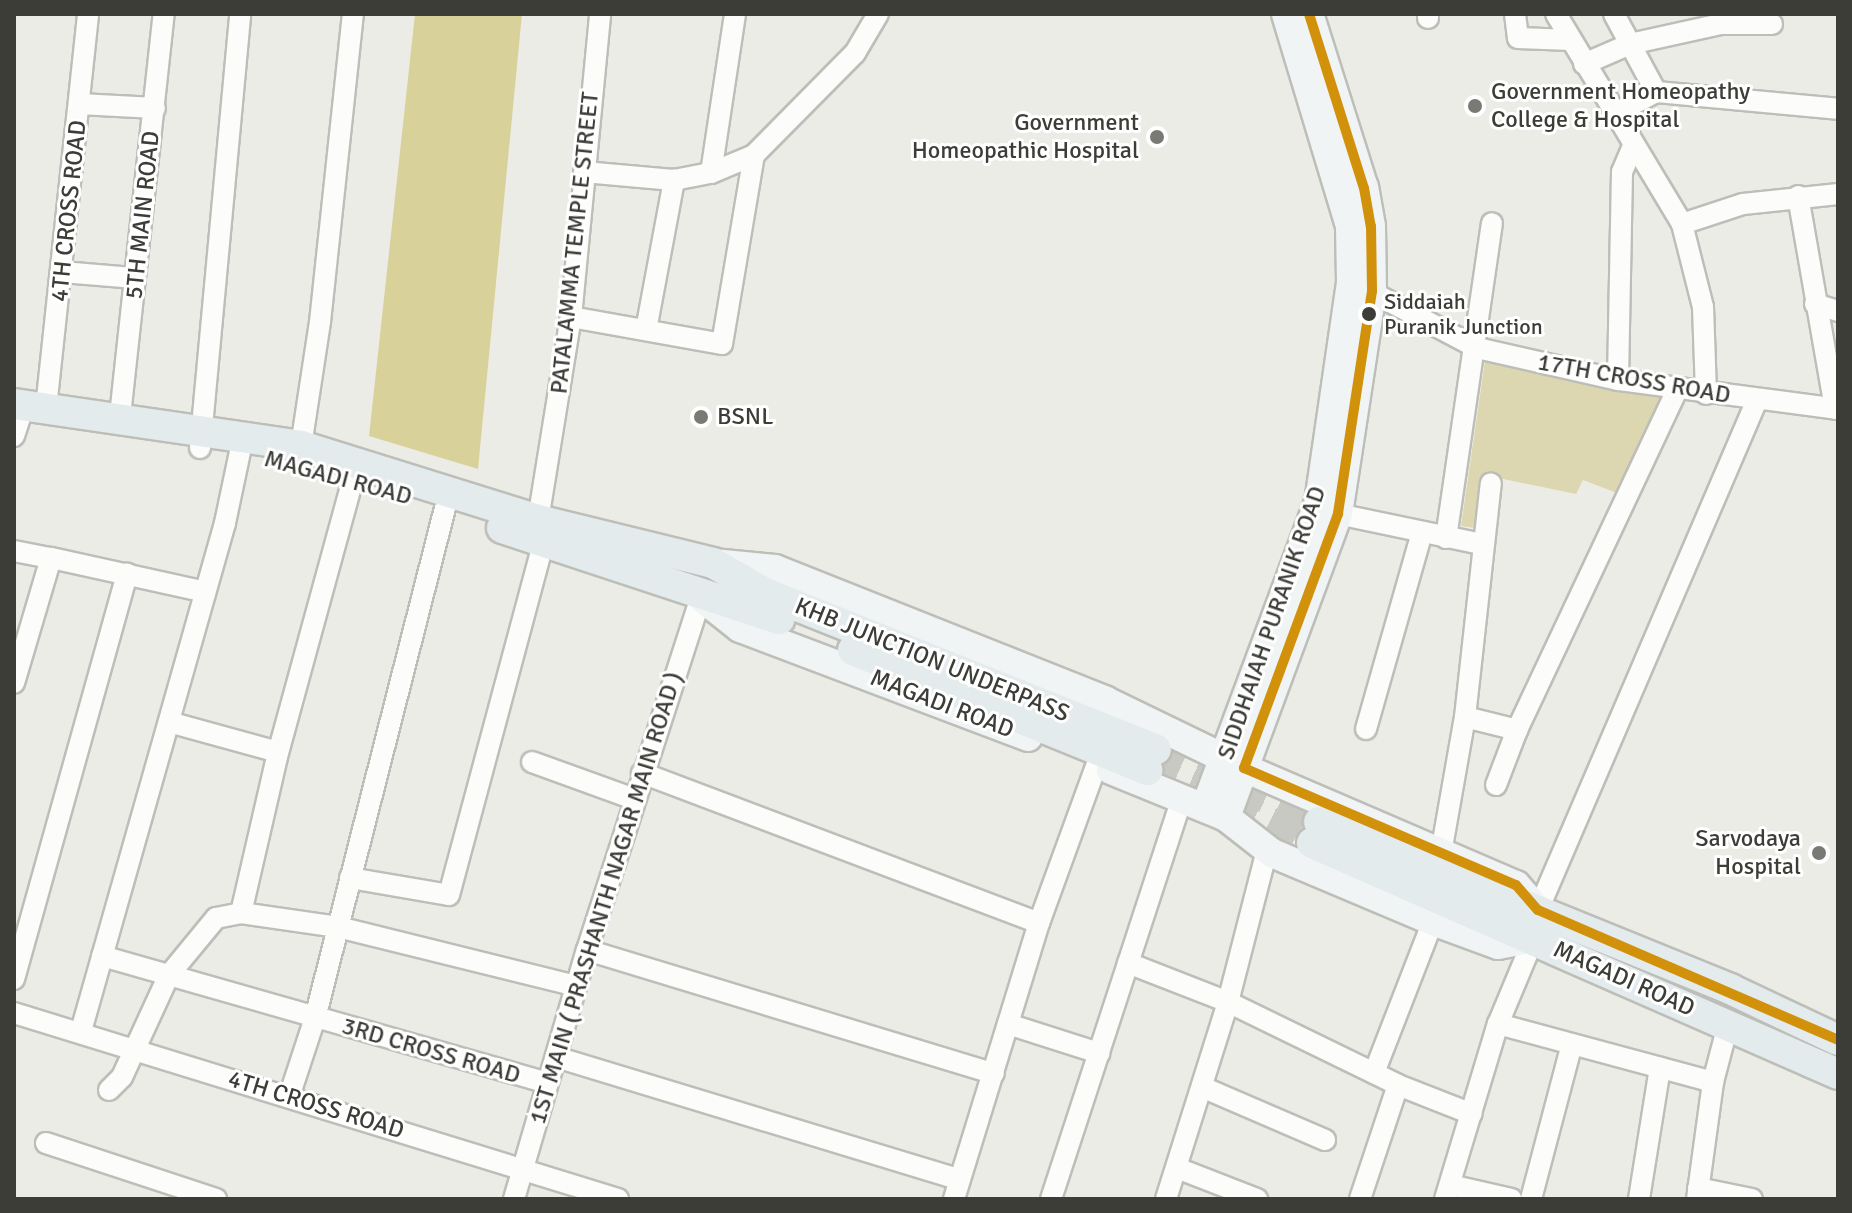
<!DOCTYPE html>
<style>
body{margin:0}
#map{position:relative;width:1852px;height:1213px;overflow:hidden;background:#ecece6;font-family:Signika,sans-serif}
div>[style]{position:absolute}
.green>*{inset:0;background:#ddd7b1}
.forest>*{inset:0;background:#d9d19a}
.primary-tunnel>*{height:30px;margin-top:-15px;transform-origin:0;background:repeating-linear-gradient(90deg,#c9c9c3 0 30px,transparent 0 45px)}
.roads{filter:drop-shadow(2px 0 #bebeb9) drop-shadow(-2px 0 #bebeb9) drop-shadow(0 2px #bebeb9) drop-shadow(0 -2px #bebeb9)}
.street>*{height:20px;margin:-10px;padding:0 10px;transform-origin:10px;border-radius:10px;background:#fcfcfb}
.secondary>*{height:28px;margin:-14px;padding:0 14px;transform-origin:14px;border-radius:14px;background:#f0f4f4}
.primary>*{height:30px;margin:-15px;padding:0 15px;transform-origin:15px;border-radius:15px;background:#e4ebed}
.bus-1>*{height:10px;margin:-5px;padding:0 5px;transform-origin:5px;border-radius:5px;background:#d2910b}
.dots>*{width:22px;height:22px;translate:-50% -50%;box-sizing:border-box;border:4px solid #fff;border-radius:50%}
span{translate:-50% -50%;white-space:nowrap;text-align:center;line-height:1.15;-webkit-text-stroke:6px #fff;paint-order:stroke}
.bus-label{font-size:22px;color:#3d3d38}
.left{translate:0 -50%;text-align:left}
.poi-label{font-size:24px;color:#3d3d38}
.right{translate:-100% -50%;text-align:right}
.street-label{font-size:24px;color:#3d3d38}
.frame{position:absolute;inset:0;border:16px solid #3d3d38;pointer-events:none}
</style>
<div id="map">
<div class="green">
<div style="clip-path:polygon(1485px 361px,1666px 399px,1617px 493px,1583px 480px,1576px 494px,1484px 475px,1476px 528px,1461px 526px)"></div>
</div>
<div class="forest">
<div style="clip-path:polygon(415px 14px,522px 14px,478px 469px,369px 436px)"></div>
</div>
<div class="primary-tunnel">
<div style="left:1156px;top:749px;width:179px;rotate:24.1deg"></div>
<div style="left:1147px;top:770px;width:88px;rotate:21.3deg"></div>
<div style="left:1229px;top:802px;width:93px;rotate:26.3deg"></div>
</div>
<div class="roads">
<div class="street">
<div style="left:1515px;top:14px;width:24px;rotate:83deg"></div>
<div style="left:1518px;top:38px;width:53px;rotate:2.2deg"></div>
<div style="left:1556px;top:14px;width:245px;rotate:59deg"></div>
<div style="left:1682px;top:224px;width:86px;rotate:75.8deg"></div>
<div style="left:1703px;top:307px;width:87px;rotate:88deg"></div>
<div style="left:1614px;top:14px;width:89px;rotate:61.7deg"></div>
<div style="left:1428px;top:18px;width:4px;rotate:-90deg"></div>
<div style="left:1584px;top:64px;width:50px;rotate:-23.5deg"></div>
<div style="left:1630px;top:44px;width:93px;rotate:-12.4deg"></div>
<div style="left:1721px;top:24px;width:51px"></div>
<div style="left:80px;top:104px;width:75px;rotate:3.1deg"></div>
<div style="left:1616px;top:113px;width:45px;rotate:-27.7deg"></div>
<div style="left:1656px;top:92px;width:183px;rotate:5.3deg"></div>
<div style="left:584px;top:172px;width:90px;rotate:5.1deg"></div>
<div style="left:674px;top:180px;width:38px;rotate:-11deg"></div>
<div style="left:711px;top:173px;width:47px;rotate:-22.7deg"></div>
<div style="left:754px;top:155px;width:144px;rotate:-45.3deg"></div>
<div style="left:855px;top:53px;width:45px;rotate:-59.5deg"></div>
<div style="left:711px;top:173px;width:161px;rotate:-81.4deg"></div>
<div style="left:1798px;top:196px;width:216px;rotate:80.1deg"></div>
<div style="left:1682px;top:224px;width:64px;rotate:-18.2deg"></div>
<div style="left:1743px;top:204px;width:96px;rotate:-6deg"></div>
<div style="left:63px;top:272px;width:72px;rotate:4.8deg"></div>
<div style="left:1362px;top:287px;width:130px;rotate:27.9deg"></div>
<div style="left:1477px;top:348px;width:145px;rotate:12.8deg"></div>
<div style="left:1618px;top:380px;width:222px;rotate:7.5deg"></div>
<div style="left:1815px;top:304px;width:24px;rotate:17deg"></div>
<div style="left:571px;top:317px;width:153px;rotate:10.1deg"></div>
<div style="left:722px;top:344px;width:192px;rotate:-80.4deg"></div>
<div style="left:646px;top:330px;width:153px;rotate:-79.4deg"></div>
<div style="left:1618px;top:380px;width:208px;rotate:-88.9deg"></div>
<div style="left:1622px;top:172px;width:28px;rotate:-67deg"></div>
<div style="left:46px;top:408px;width:396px;rotate:-83.9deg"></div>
<div style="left:120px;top:416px;width:404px;rotate:-83.8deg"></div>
<div style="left:14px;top:436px;width:19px;rotate:-72deg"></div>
<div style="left:301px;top:446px;width:125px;rotate:-81.3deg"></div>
<div style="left:320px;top:322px;width:310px;rotate:-83.9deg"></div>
<div style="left:200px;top:448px;width:436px;rotate:-84.7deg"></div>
<div style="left:353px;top:479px;width:288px;rotate:105.3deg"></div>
<div style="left:277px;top:757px;width:160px;rotate:103deg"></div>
<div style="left:241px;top:913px;width:98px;rotate:8.2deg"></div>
<div style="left:338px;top:927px;width:245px;rotate:13.9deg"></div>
<div style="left:1338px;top:514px;width:147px;rotate:11.8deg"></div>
<div style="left:538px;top:520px;width:206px;rotate:-80.8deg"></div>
<div style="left:571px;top:317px;width:304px;rotate:-84.5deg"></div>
<div style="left:1446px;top:538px;width:318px;rotate:-81.7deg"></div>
<div style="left:14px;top:551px;width:38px;rotate:11deg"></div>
<div style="left:51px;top:558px;width:130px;rotate:106.5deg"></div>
<div style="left:51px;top:558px;width:158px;rotate:12.4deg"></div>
<div style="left:1465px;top:717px;width:235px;rotate:-83.7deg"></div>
<div style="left:169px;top:722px;width:113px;rotate:15.4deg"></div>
<div style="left:1366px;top:729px;width:204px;rotate:-74.1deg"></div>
<div style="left:532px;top:762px;width:109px;rotate:19.9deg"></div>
<div style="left:642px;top:773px;width:424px;rotate:20.7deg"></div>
<div style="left:1496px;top:785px;width:59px;rotate:-69.1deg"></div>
<div style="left:1441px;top:853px;width:138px;rotate:-80deg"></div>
<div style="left:1465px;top:717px;width:54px;rotate:14deg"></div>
<div style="left:1517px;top:730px;width:376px;rotate:-64.8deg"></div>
<div style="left:350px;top:878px;width:100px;rotate:9.7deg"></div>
<div style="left:449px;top:895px;width:364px;rotate:-75deg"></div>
<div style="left:1538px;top:910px;width:555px;rotate:-66.76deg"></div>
<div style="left:587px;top:950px;width:425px;rotate:16.9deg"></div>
<div style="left:102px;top:956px;width:463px;rotate:15.9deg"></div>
<div style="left:1128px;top:963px;width:107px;rotate:21.3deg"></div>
<div style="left:1228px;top:1002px;width:189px;rotate:26deg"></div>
<div style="left:1398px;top:1085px;width:79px;rotate:21.4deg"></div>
<div style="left:14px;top:979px;width:421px;rotate:-74.4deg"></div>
<div style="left:14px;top:1013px;width:632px;rotate:17.12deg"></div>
<div style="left:1008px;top:1024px;width:96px;rotate:17.7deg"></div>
<div style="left:1498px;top:1024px;width:223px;rotate:15.1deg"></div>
<div style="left:81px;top:1031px;width:528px;rotate:-74.17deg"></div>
<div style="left:225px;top:523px;width:73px;rotate:-78.1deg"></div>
<div style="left:556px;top:1057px;width:422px;rotate:16.9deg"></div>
<div style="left:1374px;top:1073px;width:163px;rotate:-68.8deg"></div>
<div style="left:1202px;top:1087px;width:134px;rotate:23.3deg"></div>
<div style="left:109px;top:1090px;width:18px;rotate:-45deg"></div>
<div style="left:122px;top:1077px;width:112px;rotate:-65.3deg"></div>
<div style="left:169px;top:975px;width:74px;rotate:-50.5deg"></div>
<div style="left:216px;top:918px;width:25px;rotate:-11deg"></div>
<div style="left:289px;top:1097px;width:83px;rotate:-71.8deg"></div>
<div style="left:315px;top:1018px;width:526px;rotate:-75.7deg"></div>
<div style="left:46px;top:1143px;width:179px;rotate:18.2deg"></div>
<div style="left:1177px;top:1168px;width:86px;rotate:21.2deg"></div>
<div style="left:1450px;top:1185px;width:63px;rotate:12.9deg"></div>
<div style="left:1698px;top:1188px;width:55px;rotate:11.5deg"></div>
<div style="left:514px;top:1199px;width:259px;rotate:-73.7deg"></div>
<div style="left:587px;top:950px;width:371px;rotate:-72.1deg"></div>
<div style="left:954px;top:1199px;width:289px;rotate:-72.9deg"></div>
<div style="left:1039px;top:923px;width:169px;rotate:-70deg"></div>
<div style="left:1051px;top:1199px;width:421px;rotate:-71.9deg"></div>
<div style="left:1166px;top:1199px;width:207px;rotate:-72.5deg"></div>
<div style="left:1228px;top:1002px;width:149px;rotate:-75.6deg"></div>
<div style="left:1265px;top:858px;width:9px;rotate:-36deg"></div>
<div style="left:1360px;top:1199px;width:120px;rotate:-71.6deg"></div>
<div style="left:1445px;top:1199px;width:183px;rotate:-73.2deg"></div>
<div style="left:1498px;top:1024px;width:93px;rotate:-67.3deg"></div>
<div style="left:1531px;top:1199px;width:160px;rotate:-75.2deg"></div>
<div style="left:1639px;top:1199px;width:133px;rotate:-80.9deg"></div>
<div style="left:1697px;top:1199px;width:118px;rotate:-82.2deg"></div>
<div style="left:1713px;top:1082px;width:59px;rotate:-75.3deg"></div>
</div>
<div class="secondary">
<div style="left:713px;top:563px;width:62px;rotate:5.5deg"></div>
<div style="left:775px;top:569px;width:356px;rotate:21.7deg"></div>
<div style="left:1106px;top:701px;width:153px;rotate:25.9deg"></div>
<div style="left:1244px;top:768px;width:296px;rotate:23.3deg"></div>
<div style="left:1516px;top:885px;width:33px;rotate:49deg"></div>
<div style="left:701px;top:597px;width:50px;rotate:38.5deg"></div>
<div style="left:740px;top:628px;width:308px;rotate:20.7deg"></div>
<div style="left:1111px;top:770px;width:124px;rotate:22.2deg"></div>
<div style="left:1226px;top:817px;width:58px;rotate:38deg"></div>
<div style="left:1272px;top:853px;width:175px;rotate:22.9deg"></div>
<div style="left:1433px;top:921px;width:69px;rotate:20.3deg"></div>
<div style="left:1498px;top:945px;width:37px;rotate:-11deg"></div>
<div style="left:1205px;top:808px;width:327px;rotate:-69.6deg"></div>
<div style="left:1319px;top:502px;width:222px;rotate:-81.7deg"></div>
<div style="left:1351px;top:282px;width:56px;rotate:-91deg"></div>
<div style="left:1350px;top:226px;width:221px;rotate:-106.8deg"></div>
<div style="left:1226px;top:817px;width:323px;rotate:-69.7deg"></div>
<div style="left:1338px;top:514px;width:226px;rotate:-81.3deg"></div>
<div style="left:1372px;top:291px;width:65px;rotate:-90.9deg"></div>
<div style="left:1371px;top:226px;width:39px;rotate:-100deg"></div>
<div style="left:1364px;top:188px;width:182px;rotate:-107.5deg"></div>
</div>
<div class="primary">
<div style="left:14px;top:404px;width:290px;rotate:8.3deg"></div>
<div style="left:301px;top:446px;width:248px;rotate:17.3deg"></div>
<div style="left:538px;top:520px;width:180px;rotate:13.8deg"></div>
<div style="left:713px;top:563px;width:60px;rotate:30deg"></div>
<div style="left:765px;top:593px;width:421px;rotate:21.8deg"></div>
<div style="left:502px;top:528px;width:292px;rotate:18.2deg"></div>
<div style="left:853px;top:650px;width:318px;rotate:22.2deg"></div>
<div style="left:1319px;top:822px;width:444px;rotate:22.1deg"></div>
<div style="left:1730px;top:989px;width:119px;rotate:25.3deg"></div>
<div style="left:1312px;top:843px;width:574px;rotate:23.71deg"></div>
</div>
</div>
<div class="bus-1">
<div style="left:1309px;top:14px;width:182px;rotate:72.5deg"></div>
<div style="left:1364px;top:188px;width:39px;rotate:80deg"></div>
<div style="left:1371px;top:226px;width:65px;rotate:89.1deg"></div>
<div style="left:1372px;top:291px;width:226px;rotate:98.7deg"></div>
<div style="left:1338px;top:514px;width:271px;rotate:110.3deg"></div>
<div style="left:1244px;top:768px;width:296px;rotate:23.3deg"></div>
<div style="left:1516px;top:885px;width:33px;rotate:49deg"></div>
<div style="left:1538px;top:910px;width:327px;rotate:23.4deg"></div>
</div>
<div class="dots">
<div style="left:1475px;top:106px;background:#7a7a75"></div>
<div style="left:1157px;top:137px;background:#7a7a75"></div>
<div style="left:1369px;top:314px;background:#3d3d38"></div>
<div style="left:701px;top:417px;background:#7a7a75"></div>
<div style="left:1819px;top:853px;background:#7a7a75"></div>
</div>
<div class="bus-label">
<span class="left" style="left:1384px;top:314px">Siddaiah<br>Puranik Junction</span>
</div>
<div class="poi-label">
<span class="left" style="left:1491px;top:106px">Government Homeopathy<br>College &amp; Hospital</span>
<span class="right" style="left:1139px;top:137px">Government<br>Homeopathic Hospital</span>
<span class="left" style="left:717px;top:417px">BSNL</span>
<span class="right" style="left:1801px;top:853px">Sarvodaya<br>Hospital</span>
</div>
<div class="street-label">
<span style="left:69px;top:211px;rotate:-84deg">4TH CROSS ROAD</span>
<span style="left:143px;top:215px;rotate:-84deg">5TH MAIN ROAD</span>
<span style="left:575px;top:243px;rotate:-84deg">PATALAMMA TEMPLE STREET</span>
<span style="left:1634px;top:379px;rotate:10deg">17TH CROSS ROAD</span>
<span style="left:338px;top:478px;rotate:15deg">MAGADI ROAD</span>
<span style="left:1272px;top:623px;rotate:-71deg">SIDDHAIAH PURANIK ROAD</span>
<span style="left:932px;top:660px;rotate:22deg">KHB JUNCTION UNDERPASS</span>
<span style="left:942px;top:704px;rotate:21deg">MAGADI ROAD</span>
<span style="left:606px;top:898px;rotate:-73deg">1ST MAIN ( PRASHANTH NAGAR MAIN ROAD )</span>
<span style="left:1624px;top:979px;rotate:24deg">MAGADI ROAD</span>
<span style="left:431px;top:1051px;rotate:16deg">3RD CROSS ROAD</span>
<span style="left:316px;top:1105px;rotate:17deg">4TH CROSS ROAD</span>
</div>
<div class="frame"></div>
</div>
